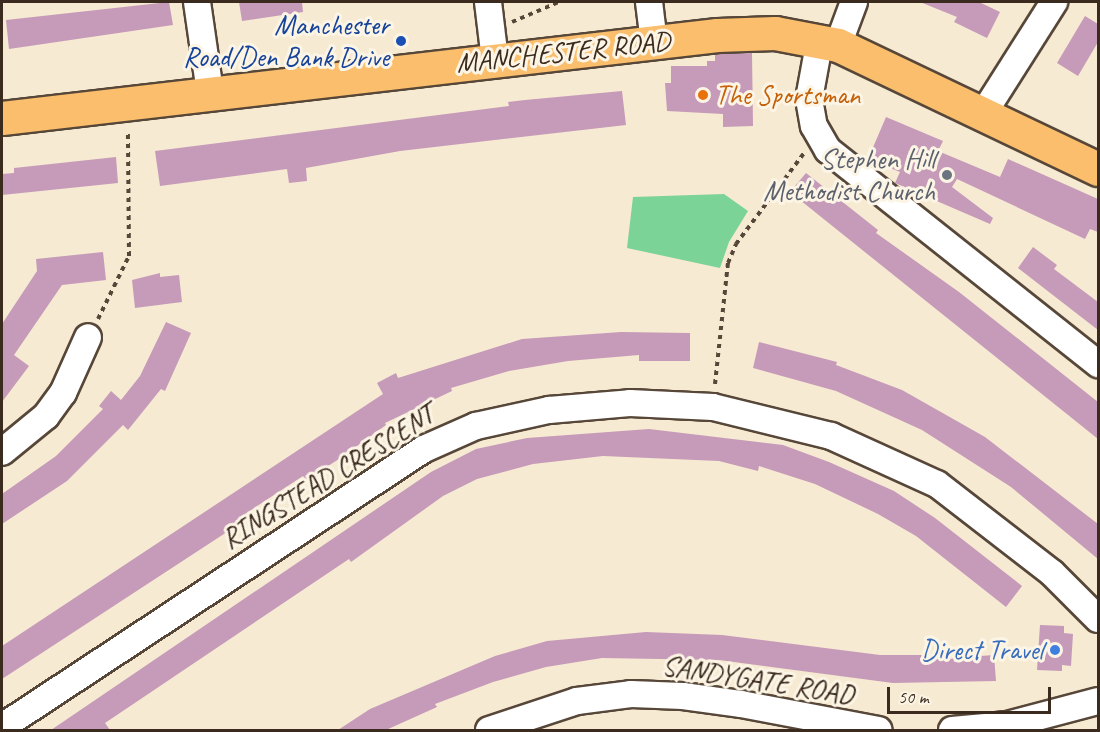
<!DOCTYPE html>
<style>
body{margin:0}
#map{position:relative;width:1100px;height:732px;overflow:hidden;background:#f6ead2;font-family:Caveat,sans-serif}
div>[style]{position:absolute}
.green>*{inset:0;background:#7bd398}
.building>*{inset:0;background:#c69ab9}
.path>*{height:4px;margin-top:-2px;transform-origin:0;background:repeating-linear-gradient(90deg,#574739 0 4.5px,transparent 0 9px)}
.roads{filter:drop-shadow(2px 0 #574739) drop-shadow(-2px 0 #574739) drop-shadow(0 2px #574739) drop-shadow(0 -2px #574739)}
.minor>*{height:26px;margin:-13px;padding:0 13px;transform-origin:13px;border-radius:13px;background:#fff}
.major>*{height:33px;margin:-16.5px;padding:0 16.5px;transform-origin:16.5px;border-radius:16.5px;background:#fabe6d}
.dots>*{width:16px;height:16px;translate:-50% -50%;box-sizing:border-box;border:3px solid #fcf5e5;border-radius:50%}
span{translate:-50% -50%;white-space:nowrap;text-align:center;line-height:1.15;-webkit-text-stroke:6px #fcf5e5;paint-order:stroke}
.transit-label{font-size:28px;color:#164399}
.right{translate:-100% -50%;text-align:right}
.street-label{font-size:28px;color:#3b2a1e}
.food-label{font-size:28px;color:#c56008}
.left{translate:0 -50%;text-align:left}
.worship-label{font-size:28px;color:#5b616d}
.shop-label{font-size:28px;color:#366cbe}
.frame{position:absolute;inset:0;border:3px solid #3b2a1e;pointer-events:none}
.scale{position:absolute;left:887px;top:687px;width:164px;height:27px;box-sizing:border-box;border:3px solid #3b2a1e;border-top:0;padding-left:8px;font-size:18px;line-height:21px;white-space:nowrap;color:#3b2a1e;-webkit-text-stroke:4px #fcf5e5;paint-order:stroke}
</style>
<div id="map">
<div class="green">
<div style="clip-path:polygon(724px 194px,748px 211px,729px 242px,720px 268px,627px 248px,633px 197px)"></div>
</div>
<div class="building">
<div style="clip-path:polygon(169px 2px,173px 25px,9px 49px,6px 20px)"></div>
<div style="clip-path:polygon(239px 2px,302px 2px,303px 12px,242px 21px)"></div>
<div style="clip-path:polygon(920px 2px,979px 2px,1000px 12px,987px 38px,954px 22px,957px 17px)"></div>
<div style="clip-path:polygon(1085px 16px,1098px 24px,1098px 42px,1078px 76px,1057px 63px)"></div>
<div style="clip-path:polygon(752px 53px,753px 126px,723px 127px,723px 114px,667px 111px,665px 83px,671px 83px,671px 66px,707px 66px,707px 61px,715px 61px,715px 54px)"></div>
<div style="clip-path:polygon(622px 91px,626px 125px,400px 151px,306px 168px,307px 181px,289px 183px,287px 169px,160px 186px,155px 151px,509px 106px,508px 102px,525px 100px)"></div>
<div style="clip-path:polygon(886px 117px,943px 141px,938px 151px,1000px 177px,1008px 159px,1098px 199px,1098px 232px,1090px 229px,1085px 239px,957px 179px,952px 187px,993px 218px,990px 224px,895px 183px,900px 172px,868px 159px)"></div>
<div style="clip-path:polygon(116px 157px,118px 183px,2px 195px,2px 174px,14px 173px,14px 168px)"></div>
<div style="clip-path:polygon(806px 173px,878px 230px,876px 233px,959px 292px,1098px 402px,1098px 439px,790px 192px)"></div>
<div style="clip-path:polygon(1033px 247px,1057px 265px,1054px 269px,1098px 302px,1098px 330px,1018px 268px)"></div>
<div style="clip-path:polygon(103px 252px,106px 280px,62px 285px,14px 355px,29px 366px,2px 402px,2px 324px,37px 271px,36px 259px)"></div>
<div style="clip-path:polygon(160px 273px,160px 277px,179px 275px,182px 302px,135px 308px,132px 280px)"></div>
<div style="clip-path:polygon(166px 322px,191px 333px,165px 391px,161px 389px,128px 430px,123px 425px,67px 481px,2px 524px,2px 494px,56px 456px,103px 409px,99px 406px,111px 391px,121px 400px,140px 376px)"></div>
<div style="clip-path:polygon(621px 332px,690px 333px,690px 361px,639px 361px,639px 355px,568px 361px,509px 371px,451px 388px,452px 391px,385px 423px,386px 425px,339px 459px,306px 480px,303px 476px,245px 514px,248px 518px,230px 530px,2px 679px,2px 646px,383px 394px,377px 383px,396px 373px,398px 378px,522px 339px)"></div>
<div style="clip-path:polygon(759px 342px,837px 362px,836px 365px,902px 390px,985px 437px,1098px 524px,1098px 559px,1011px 487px,922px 430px,836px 391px,753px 368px)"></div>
<div style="clip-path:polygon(649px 429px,783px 445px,829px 462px,894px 491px,935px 518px,1022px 586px,1006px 607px,916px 536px,878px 514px,815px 484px,759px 466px,758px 471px,719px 461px,603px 456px,533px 464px,477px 479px,443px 496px,351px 562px,349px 559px,105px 723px,110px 730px,51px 730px,431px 472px,476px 449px,527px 438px)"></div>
<div style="clip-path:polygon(1040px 625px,1064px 626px,1064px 633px,1073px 634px,1071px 666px,1062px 665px,1062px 671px,1037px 670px)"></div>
<div style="clip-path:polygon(646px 632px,722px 635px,880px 655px,940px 655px,940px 659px,994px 655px,996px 681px,893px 683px,719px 660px,602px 658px,546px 667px,493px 682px,435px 704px,437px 707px,386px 730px,338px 730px,370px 709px,495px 656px,547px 641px)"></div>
</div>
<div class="path">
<div style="left:512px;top:22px;width:51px;rotate:-23.1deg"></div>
<div style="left:98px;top:319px;width:70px;rotate:-63.8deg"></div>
<div style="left:129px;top:256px;width:126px;rotate:-90.5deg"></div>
<div style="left:715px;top:384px;width:122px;rotate:-83.9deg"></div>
<div style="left:728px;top:263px;width:21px;rotate:-67deg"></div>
<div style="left:736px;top:244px;width:114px;rotate:-53.2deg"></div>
</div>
<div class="roads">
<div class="minor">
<div style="left:197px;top:2px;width:91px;rotate:81.8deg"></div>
<div style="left:488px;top:2px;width:58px;rotate:83.1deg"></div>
<div style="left:649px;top:2px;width:40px;rotate:82.9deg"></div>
<div style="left:820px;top:39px;width:61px;rotate:100.4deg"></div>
<div style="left:809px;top:99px;width:27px;rotate:80deg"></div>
<div style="left:814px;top:126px;width:28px;rotate:60deg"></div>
<div style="left:828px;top:150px;width:345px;rotate:38.4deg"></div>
<div style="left:838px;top:45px;width:46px;rotate:-69.6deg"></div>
<div style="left:983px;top:114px;width:133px;rotate:-57.6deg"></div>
<div style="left:2px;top:452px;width:57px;rotate:-39.3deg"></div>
<div style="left:46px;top:416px;width:29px;rotate:-54deg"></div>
<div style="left:63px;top:393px;width:61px;rotate:-65.9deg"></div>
<div style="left:2px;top:727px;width:505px;rotate:-33.38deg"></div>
<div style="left:424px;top:449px;width:57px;rotate:-23.9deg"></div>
<div style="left:476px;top:426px;width:75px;rotate:-12.4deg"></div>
<div style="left:549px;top:410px;width:81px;rotate:-4.9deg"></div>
<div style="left:630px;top:403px;width:83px;rotate:2.8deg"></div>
<div style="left:713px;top:407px;width:122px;rotate:13.8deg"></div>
<div style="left:831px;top:436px;width:116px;rotate:24.4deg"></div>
<div style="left:937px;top:484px;width:145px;rotate:37.7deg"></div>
<div style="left:1052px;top:573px;width:65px;rotate:45deg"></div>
<div style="left:489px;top:730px;width:93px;rotate:-18.2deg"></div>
<div style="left:577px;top:701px;width:54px;rotate:-7.4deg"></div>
<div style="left:631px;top:694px;width:52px;rotate:2.2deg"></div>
<div style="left:683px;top:696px;width:59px;rotate:7.9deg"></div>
<div style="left:741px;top:704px;width:140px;rotate:10.7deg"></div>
<div style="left:952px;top:730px;width:55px;rotate:-5.2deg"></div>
<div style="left:1007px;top:725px;width:94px;rotate:-14.8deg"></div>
</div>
<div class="major">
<div style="left:2px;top:118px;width:720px;rotate:-6.62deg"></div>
<div style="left:717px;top:35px;width:58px;rotate:-2deg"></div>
<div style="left:775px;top:33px;width:64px;rotate:10.8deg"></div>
<div style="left:838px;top:45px;width:288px;rotate:25.5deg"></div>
</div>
</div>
<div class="dots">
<div style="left:401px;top:41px;background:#1a4fb4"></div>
<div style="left:703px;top:95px;background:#e8710a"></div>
<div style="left:947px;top:175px;background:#6b7280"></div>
<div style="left:1055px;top:650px;background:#3f7fe0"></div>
</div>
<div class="transit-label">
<span class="right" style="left:389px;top:41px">Manchester<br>Road/Den Bank Drive</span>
</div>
<div class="street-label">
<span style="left:563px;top:52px;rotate:-6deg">MANCHESTER ROAD</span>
<span style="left:328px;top:477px;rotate:-32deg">RINGSTEAD CRESCENT</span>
<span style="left:758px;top:680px;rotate:9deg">SANDYGATE ROAD</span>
</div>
<div class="food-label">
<span class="left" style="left:715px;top:95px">The Sportsman</span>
</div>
<div class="worship-label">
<span class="right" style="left:935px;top:175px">Stephen Hill<br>Methodist Church</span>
</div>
<div class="shop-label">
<span class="right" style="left:1043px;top:650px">Direct Travel</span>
</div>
<div class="frame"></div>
<div class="scale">50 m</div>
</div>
